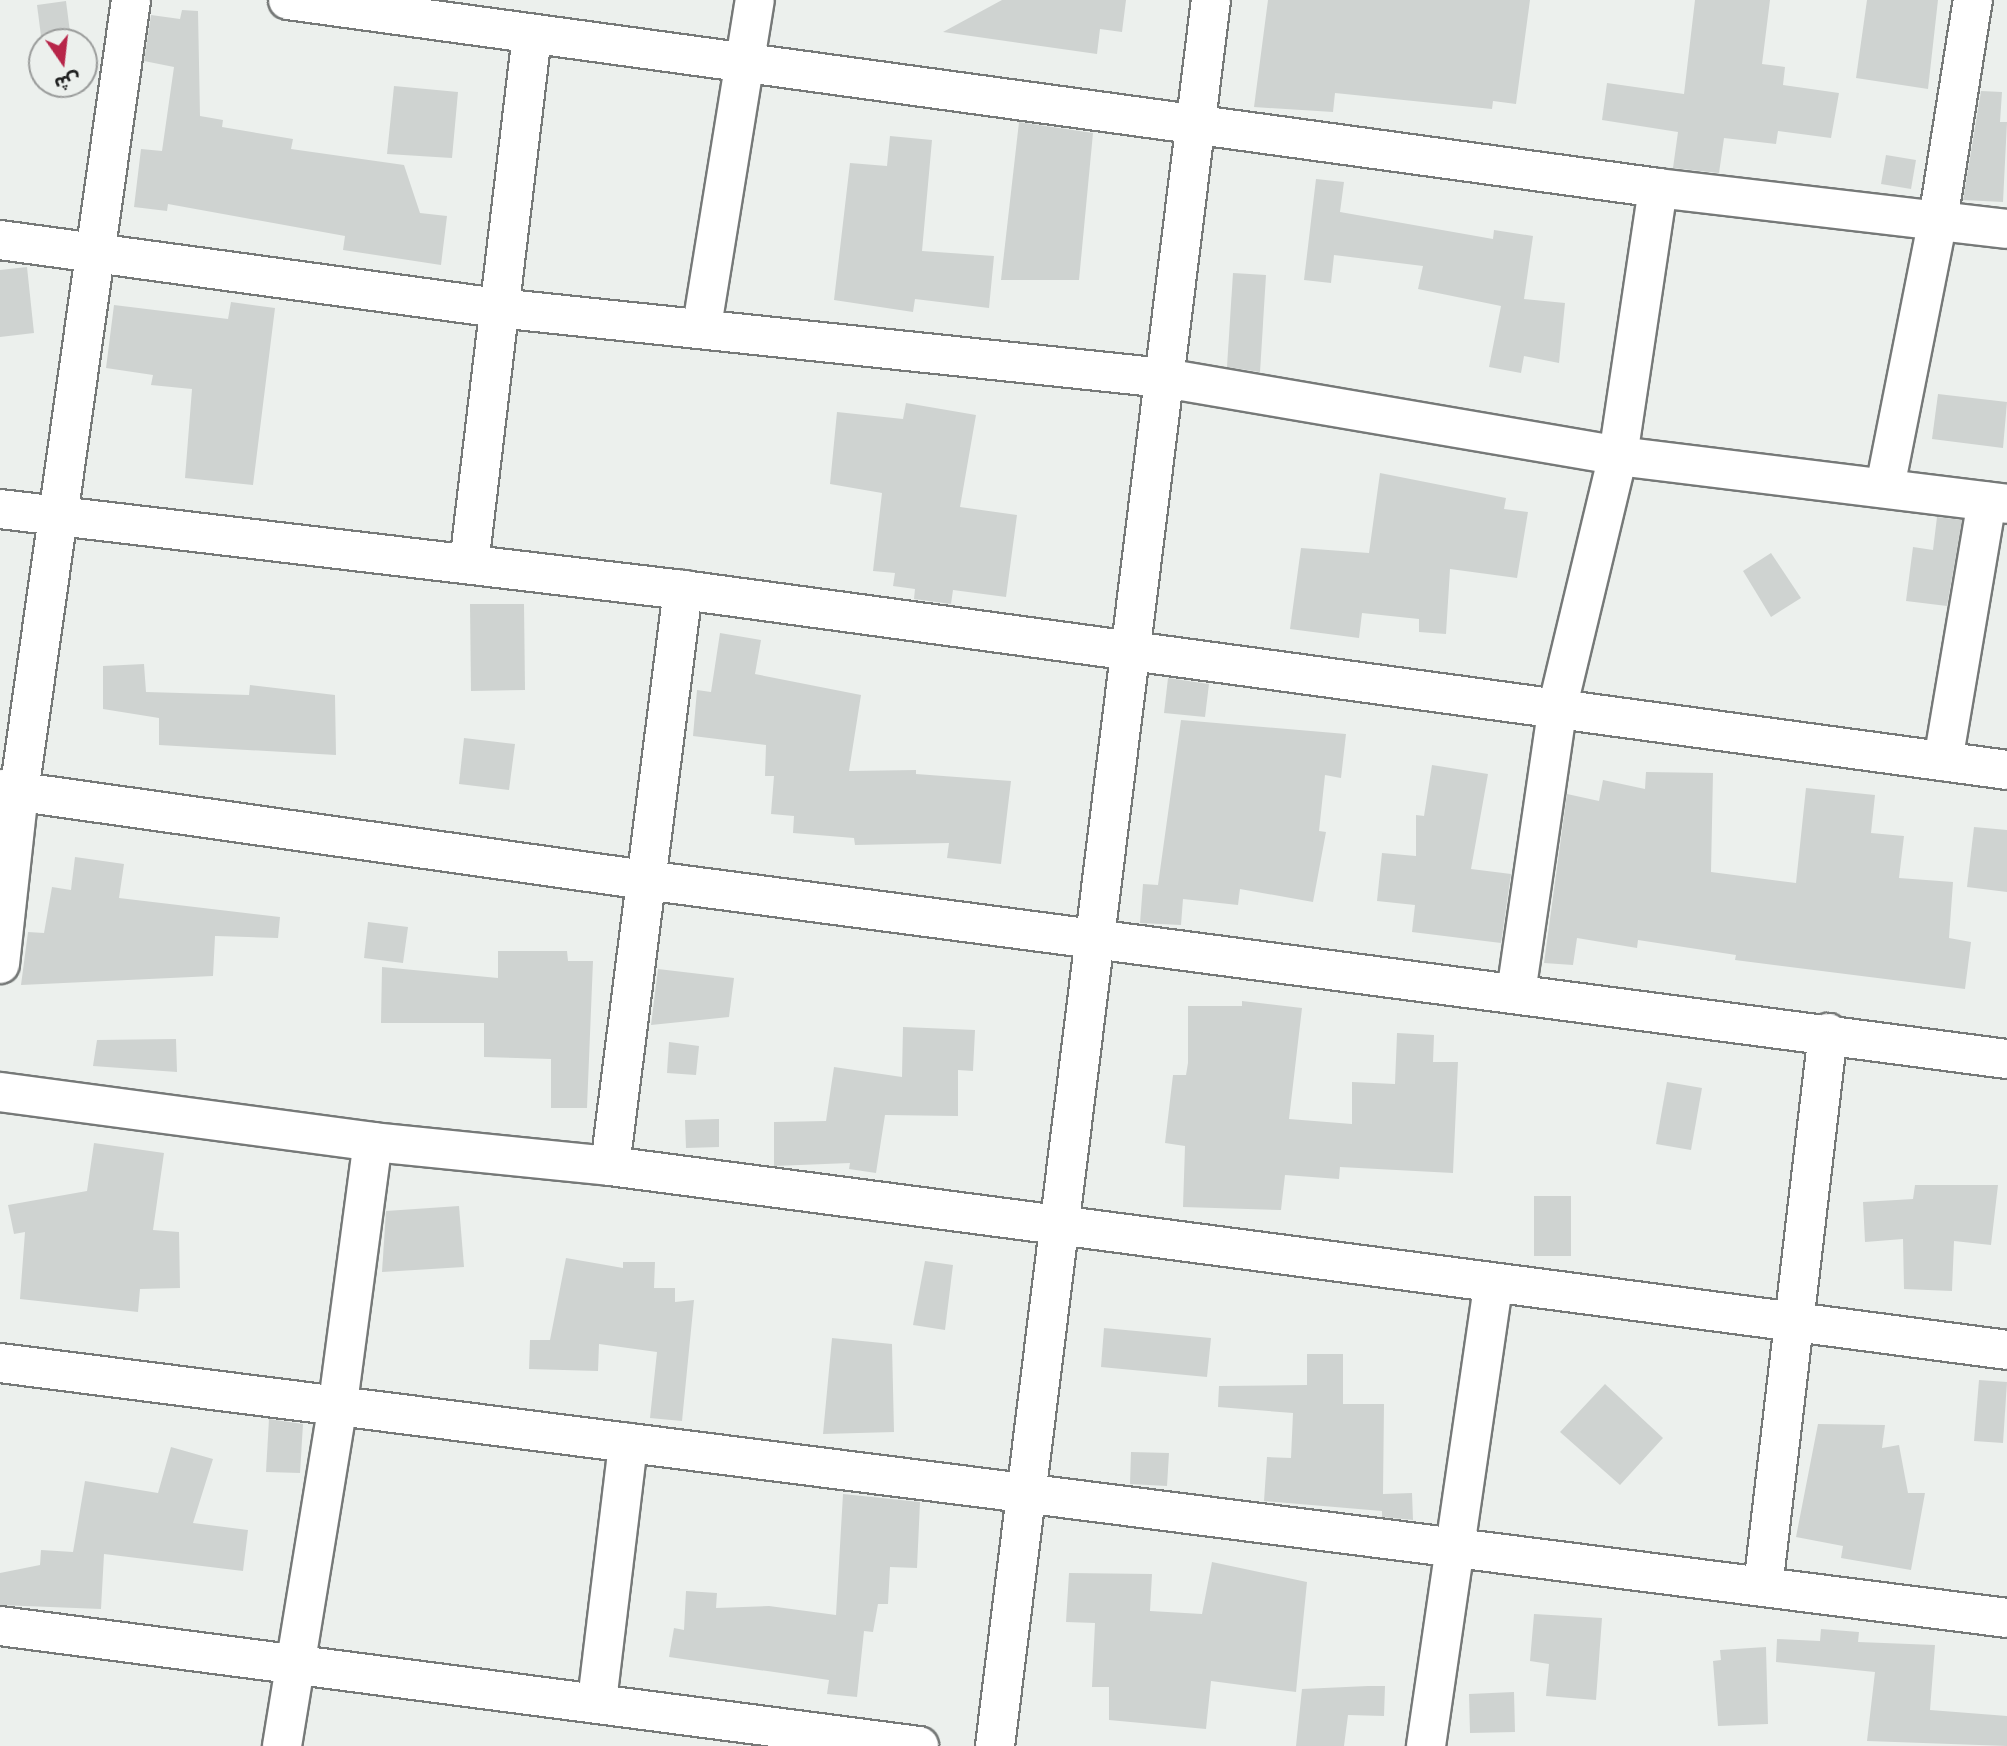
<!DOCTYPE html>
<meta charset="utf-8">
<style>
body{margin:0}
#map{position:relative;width:2007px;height:1746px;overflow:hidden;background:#ecf0ed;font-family:"Varela Round","Noto Sans Arabic",sans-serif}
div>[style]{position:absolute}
.building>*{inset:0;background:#cfd3d1}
.roads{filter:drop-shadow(2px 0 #767978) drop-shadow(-2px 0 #767978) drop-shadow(0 2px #767978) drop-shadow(0 -2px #767978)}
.street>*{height:38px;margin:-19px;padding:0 19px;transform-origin:19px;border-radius:19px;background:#fff}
span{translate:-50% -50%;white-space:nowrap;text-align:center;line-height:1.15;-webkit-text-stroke:5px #ecf0ed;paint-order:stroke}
.north{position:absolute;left:28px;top:28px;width:70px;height:70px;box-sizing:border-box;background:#ecf0ed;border:2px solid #9a9c9b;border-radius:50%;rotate:166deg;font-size:19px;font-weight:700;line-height:28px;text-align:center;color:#1e1f1f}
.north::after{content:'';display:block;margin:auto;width:24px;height:32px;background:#b72549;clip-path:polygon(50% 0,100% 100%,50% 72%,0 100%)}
</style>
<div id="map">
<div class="building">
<div style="clip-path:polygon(1002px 0,1126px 0,1122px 32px,1100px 29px,1097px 54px,943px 32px)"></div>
<div style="clip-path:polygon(1268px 0,1530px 0,1516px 104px,1493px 101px,1492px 109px,1335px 93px,1333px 112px,1254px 107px)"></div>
<div style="clip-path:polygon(1695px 0,1770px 0,1762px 64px,1785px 67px,1783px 85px,1839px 93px,1831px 138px,1778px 131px,1776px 144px,1724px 138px,1719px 173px,1673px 168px,1678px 132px,1602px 120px,1607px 83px,1684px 94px)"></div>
<div style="clip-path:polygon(1867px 0,1938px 0,1928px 89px,1856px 78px)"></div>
<div style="clip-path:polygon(66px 1px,70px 32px,41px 36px,37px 5px)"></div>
<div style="clip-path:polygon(182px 10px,198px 11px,200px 116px,223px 120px,222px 127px,293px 139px,291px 149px,404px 165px,420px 213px,447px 216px,441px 265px,343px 250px,345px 236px,168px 204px,167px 211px,134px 207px,141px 149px,162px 151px,174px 67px,144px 61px,151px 15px,180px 19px)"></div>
<div style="clip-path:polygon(394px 86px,458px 92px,452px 158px,387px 154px)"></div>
<div style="clip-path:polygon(1981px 91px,2002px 92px,2000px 122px,2007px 122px,2003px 202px,1963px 200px)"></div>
<div style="clip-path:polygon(1019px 122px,1093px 133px,1079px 280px,1001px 280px)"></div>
<div style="clip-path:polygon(890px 136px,932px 140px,922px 251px,994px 256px,989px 308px,915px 299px,913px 312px,834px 300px,850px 163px,887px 166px)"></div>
<div style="clip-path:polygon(1886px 155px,1916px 160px,1911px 189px,1881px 184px)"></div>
<div style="clip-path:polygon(1316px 179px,1344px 182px,1340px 212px,1493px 239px,1494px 230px,1533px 236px,1524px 299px,1565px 303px,1559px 363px,1524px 356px,1521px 373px,1489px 367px,1501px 306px,1418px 289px,1423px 266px,1334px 255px,1331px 283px,1304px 280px)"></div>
<div style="clip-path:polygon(27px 267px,34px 333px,0 337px,0 270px)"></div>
<div style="clip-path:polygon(1233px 273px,1266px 275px,1260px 372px,1227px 367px)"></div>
<div style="clip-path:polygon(231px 302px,275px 308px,253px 485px,185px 478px,192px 389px,151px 385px,153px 375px,106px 368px,114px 305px,228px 319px)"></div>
<div style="clip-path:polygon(1938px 394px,2007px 402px,2003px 448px,1932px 439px)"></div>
<div style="clip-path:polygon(906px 403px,976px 415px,960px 507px,1017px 515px,1006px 597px,953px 590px,951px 604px,914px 599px,915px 589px,893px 586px,895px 573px,873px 571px,882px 493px,830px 484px,837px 412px,903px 419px)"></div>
<div style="clip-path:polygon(1380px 473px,1506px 498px,1504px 509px,1528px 512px,1517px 578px,1450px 569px,1446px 634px,1419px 632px,1419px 619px,1362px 613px,1359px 638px,1290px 629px,1301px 548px,1369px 553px)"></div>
<div style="clip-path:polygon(1937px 517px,1962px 520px,1947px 606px,1906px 601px,1913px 547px,1933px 550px)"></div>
<div style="clip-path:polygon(1771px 553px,1801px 598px,1771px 617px,1743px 571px)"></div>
<div style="clip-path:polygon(470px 604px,524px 604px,525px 690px,471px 691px)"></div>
<div style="clip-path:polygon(720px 633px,761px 640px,755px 674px,861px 695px,849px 771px,916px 770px,916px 774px,1011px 781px,1001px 864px,947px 858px,949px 843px,855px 845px,854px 838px,793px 833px,794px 816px,771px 814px,774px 776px,765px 776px,766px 745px,693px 736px,697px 690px,711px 692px)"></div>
<div style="clip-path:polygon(144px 664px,146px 692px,249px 695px,250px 685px,335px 695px,336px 755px,159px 745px,159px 718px,103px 709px,103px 666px)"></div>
<div style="clip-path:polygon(1168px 678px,1209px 684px,1205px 717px,1164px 713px)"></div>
<div style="clip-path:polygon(1181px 720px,1346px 734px,1341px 778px,1325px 775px,1319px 831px,1326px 832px,1313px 902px,1240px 889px,1238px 905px,1183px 899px,1181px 925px,1140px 923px,1143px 884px,1158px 885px)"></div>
<div style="clip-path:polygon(464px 738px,515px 744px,509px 790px,459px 784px)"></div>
<div style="clip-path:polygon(1432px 765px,1488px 774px,1471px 869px,1511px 874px,1501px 943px,1412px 932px,1415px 905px,1377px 901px,1382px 853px,1416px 856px,1416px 815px,1424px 816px)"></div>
<div style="clip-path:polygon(1646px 772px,1713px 773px,1711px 872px,1796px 883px,1806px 788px,1875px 795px,1871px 833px,1904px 836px,1899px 878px,1953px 882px,1949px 938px,1971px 942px,1965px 989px,1735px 960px,1736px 955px,1638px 940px,1637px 948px,1577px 938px,1573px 965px,1544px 963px,1567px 794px,1599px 801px,1603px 780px,1645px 789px)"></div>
<div style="clip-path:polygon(1974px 827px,2007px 830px,2007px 892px,1967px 887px)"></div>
<div style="clip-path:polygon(75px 857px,124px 864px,119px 898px,280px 917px,278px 938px,215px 936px,213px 976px,21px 985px,28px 932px,44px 933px,52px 887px,71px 890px)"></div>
<div style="clip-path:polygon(368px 922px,408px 927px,403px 963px,364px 958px)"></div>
<div style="clip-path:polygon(498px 951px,567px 951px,568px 961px,593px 961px,587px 1108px,551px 1108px,551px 1059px,484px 1057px,484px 1023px,381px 1023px,382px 967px,498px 978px)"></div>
<div style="clip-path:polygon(658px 969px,734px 978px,729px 1017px,651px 1025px)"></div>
<div style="clip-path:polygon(1242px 1001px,1302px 1008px,1289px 1119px,1352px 1124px,1352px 1082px,1395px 1084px,1397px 1033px,1434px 1035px,1433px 1062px,1458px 1062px,1453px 1173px,1340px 1167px,1339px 1179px,1285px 1175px,1281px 1210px,1183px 1207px,1185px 1146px,1165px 1143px,1173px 1075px,1186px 1075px,1188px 1063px,1188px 1006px,1242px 1006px)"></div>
<div style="clip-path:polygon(903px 1027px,975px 1030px,973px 1071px,958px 1070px,958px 1116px,885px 1115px,876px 1173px,849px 1169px,850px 1163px,774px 1166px,774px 1122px,826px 1121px,834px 1067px,902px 1077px)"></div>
<div style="clip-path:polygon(176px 1039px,177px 1072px,93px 1066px,97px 1040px)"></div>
<div style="clip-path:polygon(669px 1042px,699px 1046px,696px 1075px,667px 1073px)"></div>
<div style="clip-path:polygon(1667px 1082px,1702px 1088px,1691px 1150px,1656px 1144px)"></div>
<div style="clip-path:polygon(719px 1119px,719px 1147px,686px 1148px,685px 1120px)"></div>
<div style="clip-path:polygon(94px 1143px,164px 1153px,153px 1230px,179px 1232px,180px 1288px,140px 1289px,138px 1312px,20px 1299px,25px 1232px,14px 1234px,8px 1205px,87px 1191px)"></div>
<div style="clip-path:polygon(1915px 1185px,1998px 1185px,1991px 1245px,1954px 1241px,1952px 1291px,1904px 1289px,1903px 1239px,1865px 1242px,1863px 1202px,1913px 1199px)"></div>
<div style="clip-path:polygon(1534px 1196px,1571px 1196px,1571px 1256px,1534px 1256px)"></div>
<div style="clip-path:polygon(459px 1206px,464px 1267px,382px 1272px,386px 1211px)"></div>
<div style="clip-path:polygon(566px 1258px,623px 1268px,623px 1262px,655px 1262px,654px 1288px,675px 1288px,675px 1302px,694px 1300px,682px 1421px,650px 1418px,657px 1352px,599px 1344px,598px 1371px,529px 1369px,530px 1340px,550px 1340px)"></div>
<div style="clip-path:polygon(925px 1261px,953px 1265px,945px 1330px,913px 1325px)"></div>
<div style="clip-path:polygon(1104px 1328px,1211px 1338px,1207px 1377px,1101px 1367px)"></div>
<div style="clip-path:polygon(832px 1338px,892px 1344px,894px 1432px,823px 1434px)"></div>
<div style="clip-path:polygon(1307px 1354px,1343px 1354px,1343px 1404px,1384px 1404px,1383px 1494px,1412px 1493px,1413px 1520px,1382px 1517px,1382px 1511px,1264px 1501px,1267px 1457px,1291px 1458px,1293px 1413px,1218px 1407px,1219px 1386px,1307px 1385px)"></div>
<div style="clip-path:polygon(1979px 1380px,2007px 1382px,2003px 1443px,1974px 1441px)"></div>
<div style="clip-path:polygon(1605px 1384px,1663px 1438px,1620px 1485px,1560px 1432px)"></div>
<div style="clip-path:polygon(269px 1419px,303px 1424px,300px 1473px,266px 1472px)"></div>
<div style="clip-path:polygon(1818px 1424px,1885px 1425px,1882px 1448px,1899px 1445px,1908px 1493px,1925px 1493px,1911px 1570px,1841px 1558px,1843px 1546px,1796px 1537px)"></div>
<div style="clip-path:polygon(171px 1447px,213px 1459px,193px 1523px,248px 1530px,243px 1571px,104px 1554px,101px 1609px,0 1605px,0 1573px,40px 1565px,41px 1550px,73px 1552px,85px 1481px,158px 1493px)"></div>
<div style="clip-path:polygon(1131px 1452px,1169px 1453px,1167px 1486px,1130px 1484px)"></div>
<div style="clip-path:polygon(843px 1494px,920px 1502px,917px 1568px,890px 1567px,888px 1604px,878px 1604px,873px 1632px,864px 1631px,857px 1697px,827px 1694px,829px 1680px,669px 1657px,674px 1628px,684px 1630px,686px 1591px,717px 1593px,716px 1608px,769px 1606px,836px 1615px)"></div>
<div style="clip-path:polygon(1212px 1562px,1307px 1582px,1296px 1692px,1211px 1681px,1206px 1729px,1109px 1720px,1109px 1687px,1092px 1687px,1095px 1623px,1066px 1622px,1069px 1573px,1152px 1574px,1150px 1611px,1202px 1614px)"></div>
<div style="clip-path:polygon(1534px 1614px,1602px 1618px,1596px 1700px,1546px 1696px,1549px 1664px,1530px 1661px)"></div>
<div style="clip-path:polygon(1821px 1629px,1859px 1632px,1858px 1642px,1935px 1645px,1930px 1710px,2007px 1716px,2007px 1746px,1867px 1741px,1875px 1672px,1776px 1662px,1777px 1639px,1820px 1641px)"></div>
<div style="clip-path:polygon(1766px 1647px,1768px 1724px,1718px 1726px,1713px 1661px,1721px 1660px,1720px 1650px)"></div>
<div style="clip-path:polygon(1368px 1686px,1385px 1686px,1384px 1716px,1348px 1715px,1344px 1746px,1296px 1746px,1302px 1689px)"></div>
<div style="clip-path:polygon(1514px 1692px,1515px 1732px,1470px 1733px,1469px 1694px)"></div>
</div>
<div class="roads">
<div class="street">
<div style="left:288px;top:0;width:1383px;rotate:7.81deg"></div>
<div style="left:1658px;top:188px;width:351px;rotate:6.7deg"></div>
<div style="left:0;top:240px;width:503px;rotate:7.78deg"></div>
<div style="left:498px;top:308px;width:670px;rotate:6deg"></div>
<div style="left:1164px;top:378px;width:461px;rotate:9.7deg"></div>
<div style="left:1618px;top:456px;width:392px;rotate:7deg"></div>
<div style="left:702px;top:326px;width:330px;rotate:-80.8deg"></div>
<div style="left:1885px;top:487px;width:272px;rotate:-78.8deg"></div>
<div style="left:1938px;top:220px;width:223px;rotate:-81deg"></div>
<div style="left:0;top:509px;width:688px;rotate:6.76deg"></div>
<div style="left:683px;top:590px;width:1336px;rotate:7.74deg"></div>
<div style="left:469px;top:564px;width:533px;rotate:-83.21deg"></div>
<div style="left:1943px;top:761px;width:263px;rotate:-80.4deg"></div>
<div style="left:0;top:789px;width:651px;rotate:8.03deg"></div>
<div style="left:645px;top:880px;width:1374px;rotate:7.49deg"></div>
<div style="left:0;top:964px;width:173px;rotate:-83.7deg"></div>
<div style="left:19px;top:792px;width:800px;rotate:-81.95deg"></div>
<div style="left:1516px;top:993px;width:291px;rotate:-81.7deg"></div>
<div style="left:1558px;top:705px;width:256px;rotate:-76.5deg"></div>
<div style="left:1618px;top:456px;width:271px;rotate:-81.5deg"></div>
<div style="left:0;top:1092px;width:376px;rotate:7.6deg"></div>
<div style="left:373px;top:1142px;width:238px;rotate:5.8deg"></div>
<div style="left:610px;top:1166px;width:1409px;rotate:7.5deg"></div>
<div style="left:610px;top:1166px;width:581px;rotate:-82.78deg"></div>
<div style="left:0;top:1363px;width:2023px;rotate:7.24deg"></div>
<div style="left:1763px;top:1587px;width:558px;rotate:-83.31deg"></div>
<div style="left:0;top:1626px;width:927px;rotate:7.44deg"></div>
<div style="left:597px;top:1701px;width:260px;rotate:-83.1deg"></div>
<div style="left:282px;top:1746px;width:348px;rotate:-80.7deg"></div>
<div style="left:338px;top:1403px;width:263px;rotate:-82.4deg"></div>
<div style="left:995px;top:1746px;width:1759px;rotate:-82.95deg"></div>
<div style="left:1426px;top:1746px;width:465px;rotate:-81.7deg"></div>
</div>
</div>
<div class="north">ش</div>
</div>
